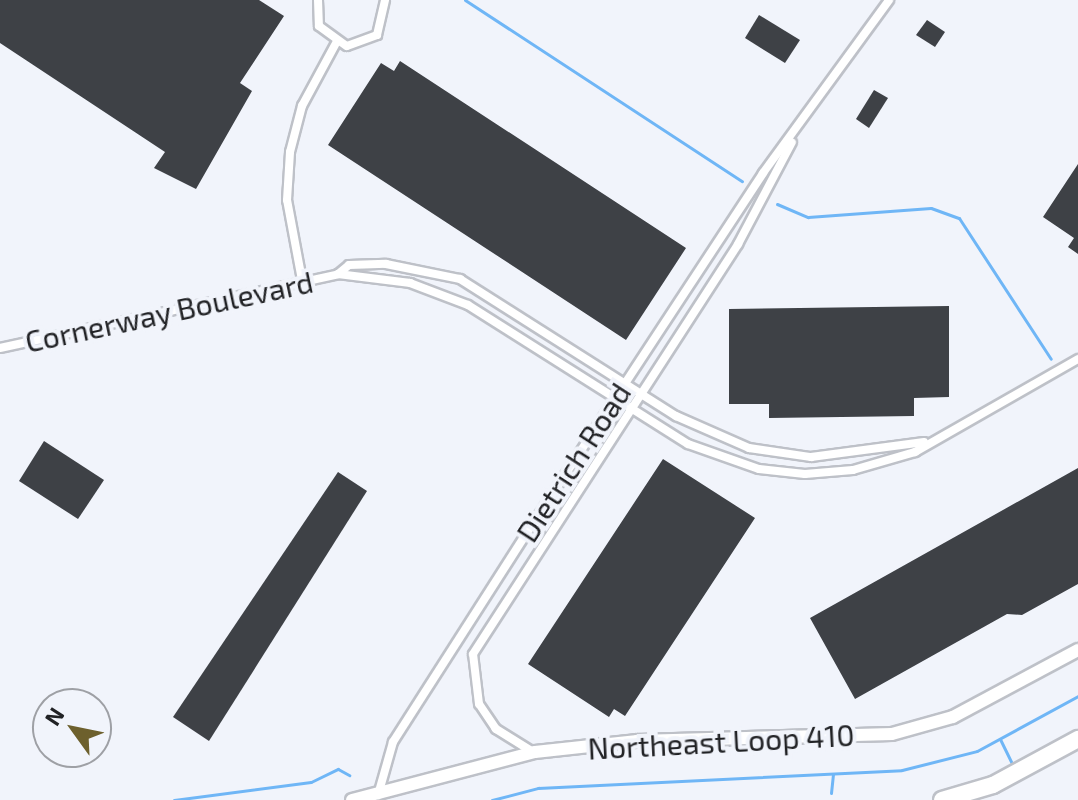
<!DOCTYPE html>
<style>
body{margin:0}
#map{position:relative;width:1078px;height:800px;overflow:hidden;background:#f1f4fb;font-family:"Exo 2",sans-serif}
div>[style]{position:absolute}
.stream>*{height:3px;margin:-1.5px;padding:0 1.5px;transform-origin:1.5px;border-radius:1.5px;background:#6fb6f6}
.building>*{inset:0;background:#3e4146}
.roads{filter:drop-shadow(2px 0 #bec1c8) drop-shadow(-2px 0 #bec1c8) drop-shadow(0 2px #bec1c8) drop-shadow(0 -2px #bec1c8)}
.street>*{height:8px;margin:-4px;padding:0 4px;transform-origin:4px;border-radius:4px;background:#fff}
.secondary>*{height:12px;margin:-6px;padding:0 6px;transform-origin:6px;border-radius:6px;background:#fff}
.highway>*{height:16px;margin:-8px;padding:0 8px;transform-origin:8px;border-radius:8px;background:#fff}
span{translate:-50% -50%;white-space:nowrap;text-align:center;line-height:1.15;-webkit-text-stroke:8px #f1f4fb;paint-order:stroke}
.street-label{font-size:30px;color:#212225}
.north{position:absolute;left:32px;top:688px;width:80px;height:80px;box-sizing:border-box;background:#f1f4fb;border:2px solid #9ea0a5;border-radius:50%;rotate:303deg;font-size:22px;font-weight:700;line-height:32px;text-align:center;color:#212225}
.north::after{content:'';display:block;margin:auto;width:28px;height:36px;background:#6d602d;clip-path:polygon(50% 0,100% 100%,50% 72%,0 100%)}
</style>
<div id="map">
<div class="stream">
<div style="left:465px;top:0;width:331px;rotate:33.2deg"></div>
<div style="left:777px;top:204px;width:34px;rotate:23deg"></div>
<div style="left:808px;top:217px;width:123px;rotate:-4.2deg"></div>
<div style="left:931px;top:208px;width:30px;rotate:20deg"></div>
<div style="left:959px;top:218px;width:168px;rotate:56.9deg"></div>
<div style="left:1000px;top:739px;width:32px;rotate:64deg"></div>
<div style="left:831px;top:793px;width:19px;rotate:-84deg"></div>
<div style="left:174px;top:800px;width:138px;rotate:-7.5deg"></div>
<div style="left:311px;top:782px;width:30px;rotate:-26deg"></div>
<div style="left:338px;top:769px;width:13px;rotate:29deg"></div>
<div style="left:492px;top:800px;width:48px;rotate:-14.6deg"></div>
<div style="left:538px;top:788px;width:364px;rotate:-2.8deg"></div>
<div style="left:902px;top:770px;width:77px;rotate:-14.2deg"></div>
<div style="left:977px;top:751px;width:115px;rotate:-28.6deg"></div>
</div>
<div class="building">
<div style="clip-path:polygon(0 0,259px 0,284px 16px,240px 83px,252px 91px,196px 189px,154px 168px,165px 152px,0 43px)"></div>
<div style="clip-path:polygon(759px 15px,800px 40px,785px 63px,745px 38px)"></div>
<div style="clip-path:polygon(927px 20px,945px 32px,935px 47px,916px 35px)"></div>
<div style="clip-path:polygon(400px 61px,686px 248px,626px 340px,328px 145px,381px 63px,394px 71px)"></div>
<div style="clip-path:polygon(874px 90px,888px 98px,869px 128px,856px 119px)"></div>
<div style="clip-path:polygon(1078px 164px,1078px 254px,1068px 247px,1074px 238px,1043px 217px)"></div>
<div style="clip-path:polygon(949px 306px,949px 397px,914px 398px,914px 416px,769px 418px,769px 404px,729px 404px,729px 309px)"></div>
<div style="clip-path:polygon(44px 441px,104px 480px,78px 519px,19px 481px)"></div>
<div style="clip-path:polygon(663px 459px,755px 518px,625px 716px,614px 709px,609px 717px,528px 664px)"></div>
<div style="clip-path:polygon(1078px 468px,1078px 584px,1022px 615px,1007px 614px,855px 699px,810px 618px)"></div>
<div style="clip-path:polygon(338px 472px,367px 491px,209px 741px,173px 717px)"></div>
</div>
<div class="roads">
<div class="street">
<div style="left:318px;top:0;width:26px;rotate:88deg"></div>
<div style="left:319px;top:26px;width:34px;rotate:36deg"></div>
<div style="left:347px;top:46px;width:32px;rotate:-20deg"></div>
<div style="left:377px;top:35px;width:36px;rotate:-77deg"></div>
<div style="left:338px;top:274px;width:14px;rotate:-39deg"></div>
<div style="left:349px;top:265px;width:37px;rotate:-2deg"></div>
<div style="left:386px;top:264px;width:76px;rotate:11.5deg"></div>
<div style="left:460px;top:279px;width:256px;rotate:32.4deg"></div>
<div style="left:676px;top:416px;width:80px;rotate:23.7deg"></div>
<div style="left:749px;top:448px;width:63px;rotate:8.3deg"></div>
<div style="left:811px;top:457px;width:114px;rotate:-7.6deg"></div>
<div style="left:302px;top:280px;width:81px;rotate:-100.6deg"></div>
<div style="left:287px;top:200px;width:48px;rotate:-86.4deg"></div>
<div style="left:290px;top:152px;width:48px;rotate:-75.4deg"></div>
<div style="left:302px;top:106px;width:72px;rotate:-61.6deg"></div>
<div style="left:0;top:348px;width:346px;rotate:-12.3deg"></div>
<div style="left:338px;top:274px;width:73px;rotate:7.1deg"></div>
<div style="left:410px;top:283px;width:62px;rotate:20.8deg"></div>
<div style="left:468px;top:305px;width:260px;rotate:32.3deg"></div>
<div style="left:688px;top:444px;width:75px;rotate:19.4deg"></div>
<div style="left:759px;top:469px;width:46px;rotate:6.2deg"></div>
<div style="left:805px;top:474px;width:48px;rotate:-4.8deg"></div>
<div style="left:853px;top:470px;width:65px;rotate:-16.2deg"></div>
<div style="left:915px;top:452px;width:188px;rotate:-29.7deg"></div>
<div style="left:533px;top:752px;width:44px;rotate:-148.1deg"></div>
<div style="left:496px;top:729px;width:30px;rotate:-124deg"></div>
<div style="left:479px;top:704px;width:50px;rotate:-96.8deg"></div>
<div style="left:473px;top:654px;width:488px;rotate:-57.1deg"></div>
<div style="left:738px;top:244px;width:115px;rotate:-62.1deg"></div>
<div style="left:378px;top:795px;width:55px;rotate:-74.2deg"></div>
<div style="left:393px;top:742px;width:258px;rotate:-57.4deg"></div>
<div style="left:532px;top:525px;width:421px;rotate:-56.7deg"></div>
<div style="left:763px;top:173px;width:214px;rotate:-53.9deg"></div>
</div>
<div class="secondary">
<div style="left:352px;top:800px;width:189px;rotate:-14.7deg"></div>
<div style="left:535px;top:752px;width:103px;rotate:-6.2deg"></div>
<div style="left:637px;top:741px;width:255px;rotate:-1.6deg"></div>
<div style="left:892px;top:734px;width:63px;rotate:-15.6deg"></div>
<div style="left:953px;top:717px;width:142px;rotate:-28.2deg"></div>
</div>
<div class="highway">
<div style="left:942px;top:800px;width:53px;rotate:-16.4deg"></div>
<div style="left:993px;top:785px;width:97px;rotate:-28.4deg"></div>
</div>
</div>
<div class="street-label">
<span style="left:169px;top:311px;rotate:-12deg">Cornerway Boulevard</span>
<span style="left:573px;top:462px;rotate:-57deg">Dietrich Road</span>
<span style="left:721px;top:741px;rotate:-3deg">Northeast Loop 410</span>
</div>
<div class="north">N</div>
</div>
